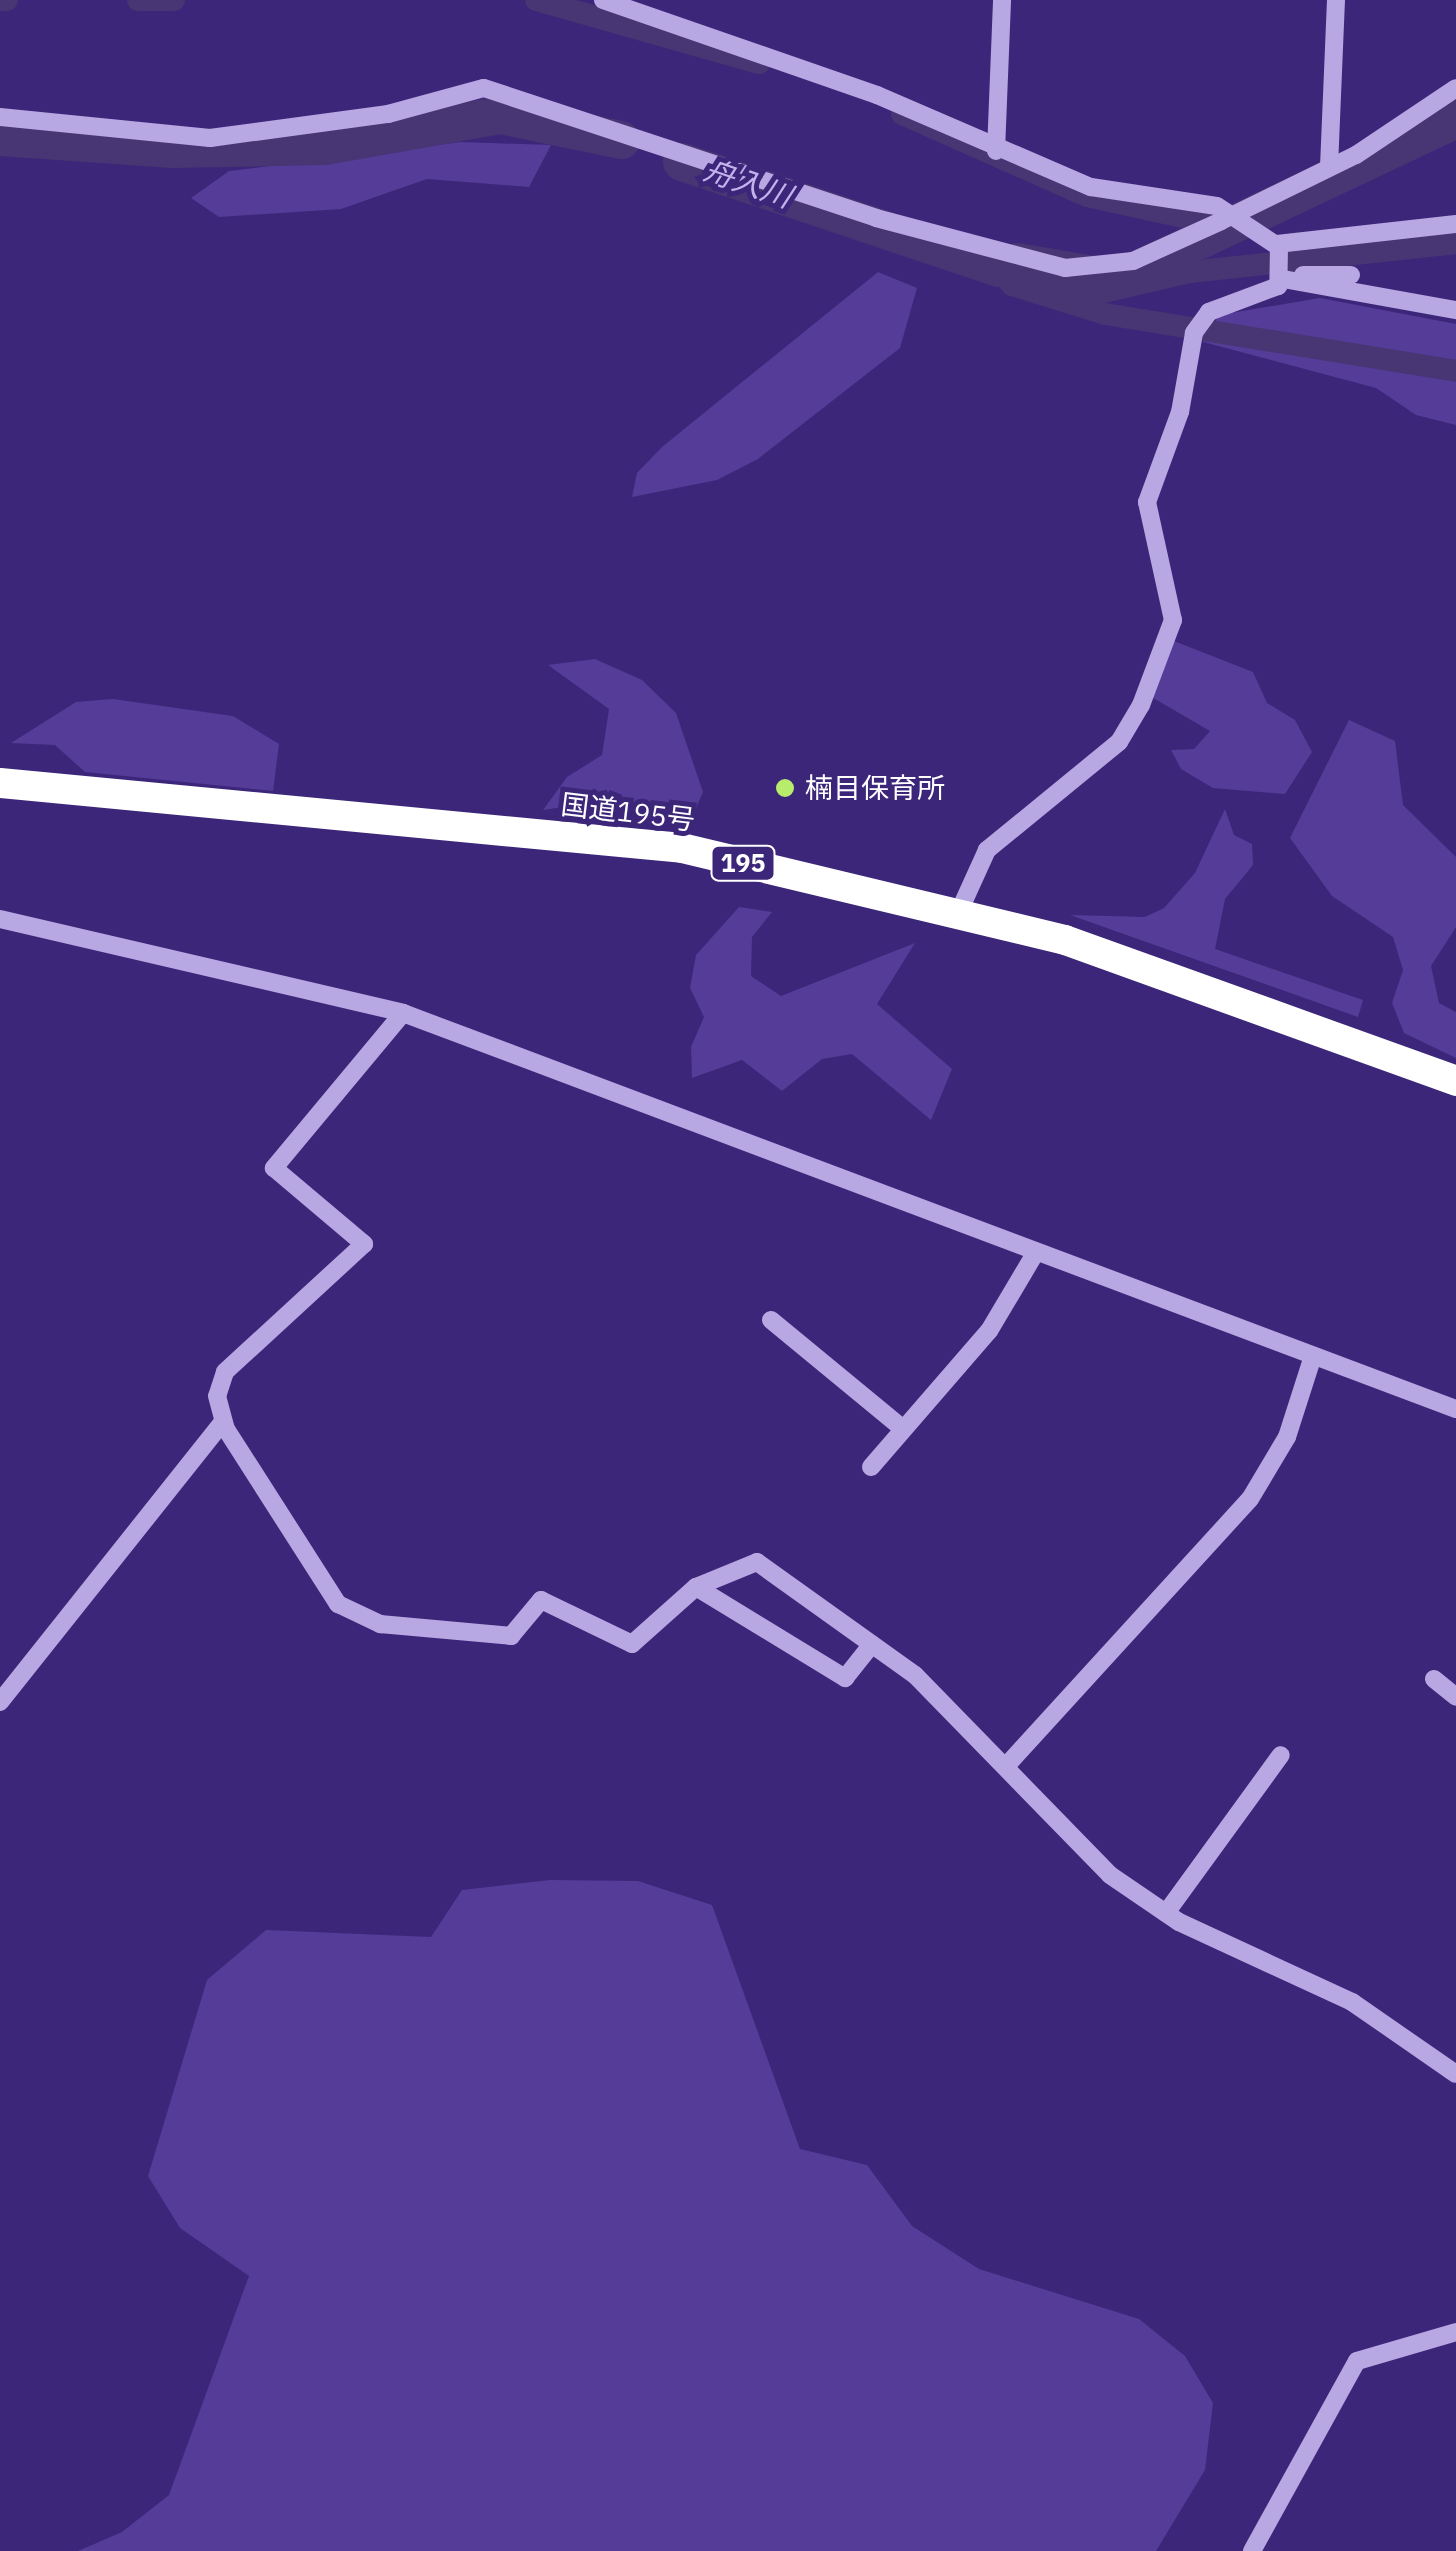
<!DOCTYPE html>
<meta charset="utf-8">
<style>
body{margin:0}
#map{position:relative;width:1456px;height:2551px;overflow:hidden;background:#3c2679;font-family:"IBM Plex Sans","Noto Sans JP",sans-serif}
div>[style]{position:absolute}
.green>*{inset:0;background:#543c98}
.canal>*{height:22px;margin:-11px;padding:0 11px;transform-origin:11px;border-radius:11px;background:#473673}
.river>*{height:38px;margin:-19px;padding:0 19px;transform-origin:19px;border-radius:19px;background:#473673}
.minor>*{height:18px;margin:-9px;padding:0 9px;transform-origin:9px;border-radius:9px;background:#b7a8e3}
.highway>*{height:30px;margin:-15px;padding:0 15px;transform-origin:15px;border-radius:15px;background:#fff}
.dots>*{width:28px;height:28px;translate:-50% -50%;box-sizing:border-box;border:5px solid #3c2679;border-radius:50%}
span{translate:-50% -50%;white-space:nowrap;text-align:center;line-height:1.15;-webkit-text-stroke:10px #3c2679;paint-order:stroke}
.shield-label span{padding:2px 8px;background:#3c2679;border:2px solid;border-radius:8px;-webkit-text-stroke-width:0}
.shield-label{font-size:25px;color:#fff;font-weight:700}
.poi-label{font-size:28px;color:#fff}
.left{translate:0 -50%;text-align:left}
.street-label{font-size:28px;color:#fff}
.water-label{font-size:30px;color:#c1b3eb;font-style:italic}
</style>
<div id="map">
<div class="green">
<div style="clip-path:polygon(461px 142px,551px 145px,529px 187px,427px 179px,341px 209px,219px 217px,191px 198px,229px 171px)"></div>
<div style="clip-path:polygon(878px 272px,917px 288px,900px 348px,758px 459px,717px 480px,632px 497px,637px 473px,662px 447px)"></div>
<div style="clip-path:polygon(1320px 298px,1456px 324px,1456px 425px,1416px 415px,1376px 388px,1203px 342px,1219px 315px)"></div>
<div style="clip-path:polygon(1174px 641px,1253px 672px,1267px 703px,1295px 720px,1312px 752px,1285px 794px,1213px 788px,1181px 769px,1171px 750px,1194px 749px,1210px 731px,1148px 695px)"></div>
<div style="clip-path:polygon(595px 659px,642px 680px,676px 713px,703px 792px,691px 820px,617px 799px,543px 810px,567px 777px,602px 755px,609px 709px,548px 665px)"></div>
<div style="clip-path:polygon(113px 699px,233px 716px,279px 744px,273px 791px,85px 772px,55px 745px,11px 743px,76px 702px)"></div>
<div style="clip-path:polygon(1349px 720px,1395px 741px,1403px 805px,1456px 857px,1456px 927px,1431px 966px,1439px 1003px,1456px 1012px,1456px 1058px,1404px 1033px,1392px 1003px,1403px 970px,1393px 937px,1332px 896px,1290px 838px)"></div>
<div style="clip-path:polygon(1225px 809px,1234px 835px,1252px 844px,1253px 865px,1225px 899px,1215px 949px,1363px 1000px,1358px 1017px,1070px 915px,1145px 917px,1164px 908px,1195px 873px)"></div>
<div style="clip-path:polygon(739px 907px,772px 912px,752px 937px,751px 976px,781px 996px,915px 943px,877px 1004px,952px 1069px,931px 1120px,852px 1054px,822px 1059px,782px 1091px,742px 1060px,692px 1078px,691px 1047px,704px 1017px,690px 988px,696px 955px)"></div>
<div style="clip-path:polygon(550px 1880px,638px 1881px,712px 1905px,800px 2149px,867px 2165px,912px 2226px,979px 2269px,1139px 2319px,1185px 2356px,1213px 2403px,1205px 2470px,1156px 2551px,78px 2551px,122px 2532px,169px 2495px,249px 2276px,180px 2228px,148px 2176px,207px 1980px,266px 1930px,431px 1937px,462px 1890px)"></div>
</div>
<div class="canal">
<div style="left:0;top:0;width:7px"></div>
<div style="left:138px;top:0;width:36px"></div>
<div style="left:536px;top:0;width:232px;rotate:15.8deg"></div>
<div style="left:902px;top:114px;width:202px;rotate:23.9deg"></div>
<div style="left:1087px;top:196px;width:149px;rotate:12.4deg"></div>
<div style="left:999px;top:268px;width:21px;rotate:53deg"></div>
<div style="left:1012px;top:285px;width:97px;rotate:17.3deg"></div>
<div style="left:1105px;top:314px;width:356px;rotate:9.2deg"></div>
<div style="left:1050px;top:282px;width:50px;rotate:12.7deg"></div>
<div style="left:1099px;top:293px;width:93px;rotate:-13deg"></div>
<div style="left:1190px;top:272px;width:268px;rotate:-6.2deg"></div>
</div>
<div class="river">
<div style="left:0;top:137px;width:173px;rotate:4deg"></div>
<div style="left:173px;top:149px;width:152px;rotate:-1.1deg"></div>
<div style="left:325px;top:146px;width:178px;rotate:-10deg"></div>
<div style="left:500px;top:115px;width:124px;rotate:11.7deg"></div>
<div style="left:682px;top:162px;width:334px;rotate:18.5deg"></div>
<div style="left:999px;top:268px;width:19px;rotate:-18deg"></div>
<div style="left:1017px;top:262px;width:102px;rotate:9.6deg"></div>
<div style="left:1118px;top:279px;width:374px;rotate:-25.3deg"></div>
</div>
<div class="minor">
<div style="left:603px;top:0;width:290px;rotate:19.1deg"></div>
<div style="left:877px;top:95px;width:233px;rotate:23.3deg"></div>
<div style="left:1091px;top:187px;width:127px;rotate:8.6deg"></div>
<div style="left:1217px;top:206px;width:74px;rotate:33.5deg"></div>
<div style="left:1279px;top:247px;width:39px;rotate:91deg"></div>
<div style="left:1278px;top:286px;width:74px;rotate:159.4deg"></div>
<div style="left:1209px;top:312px;width:26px;rotate:126deg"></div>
<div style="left:1194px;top:333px;width:80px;rotate:100deg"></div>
<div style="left:1180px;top:412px;width:96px;rotate:110.1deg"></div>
<div style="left:1147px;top:502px;width:121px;rotate:77.6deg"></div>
<div style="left:1173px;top:620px;width:91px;rotate:110.6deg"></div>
<div style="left:1141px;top:705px;width:43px;rotate:120.7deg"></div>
<div style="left:1119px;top:742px;width:171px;rotate:140.7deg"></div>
<div style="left:987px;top:850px;width:70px;rotate:114.4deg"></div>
<div style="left:0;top:117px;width:211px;rotate:5.7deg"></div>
<div style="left:210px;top:138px;width:180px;rotate:-7.7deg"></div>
<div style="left:388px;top:114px;width:99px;rotate:-15.2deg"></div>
<div style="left:484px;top:88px;width:413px;rotate:18.3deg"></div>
<div style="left:876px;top:218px;width:196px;rotate:14.8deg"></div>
<div style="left:1065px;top:268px;width:68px;rotate:-5.9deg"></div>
<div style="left:1133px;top:261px;width:97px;rotate:-24.4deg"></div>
<div style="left:1221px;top:221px;width:150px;rotate:-26.1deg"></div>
<div style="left:1356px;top:155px;width:120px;rotate:-33.8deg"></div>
<div style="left:996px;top:151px;width:151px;rotate:-87.7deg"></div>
<div style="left:1329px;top:167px;width:167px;rotate:-87.6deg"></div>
<div style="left:1277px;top:244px;width:180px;rotate:-6.4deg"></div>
<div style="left:1303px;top:275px;width:48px"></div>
<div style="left:1283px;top:279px;width:176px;rotate:10.2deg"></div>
<div style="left:0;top:919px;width:414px;rotate:13.1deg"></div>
<div style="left:403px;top:1013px;width:1125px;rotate:20.61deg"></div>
<div style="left:403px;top:1013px;width:202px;rotate:129.8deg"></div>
<div style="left:274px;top:1168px;width:118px;rotate:40.2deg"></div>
<div style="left:364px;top:1244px;width:189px;rotate:137.4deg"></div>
<div style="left:225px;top:1372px;width:25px;rotate:108deg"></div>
<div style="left:217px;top:1396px;width:34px;rotate:75deg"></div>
<div style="left:226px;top:1429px;width:208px;rotate:57.4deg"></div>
<div style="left:338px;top:1604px;width:47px;rotate:25.5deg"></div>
<div style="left:380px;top:1624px;width:132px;rotate:5.2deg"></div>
<div style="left:511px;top:1636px;width:47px;rotate:-50.2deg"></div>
<div style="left:541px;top:1600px;width:101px;rotate:25.8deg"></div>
<div style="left:632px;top:1644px;width:86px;rotate:-41.7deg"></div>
<div style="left:696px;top:1587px;width:66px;rotate:-22.3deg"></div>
<div style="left:757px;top:1562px;width:194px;rotate:35.6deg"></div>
<div style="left:915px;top:1675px;width:279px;rotate:45.7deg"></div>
<div style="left:1110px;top:1875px;width:83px;rotate:34.3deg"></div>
<div style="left:1179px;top:1922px;width:191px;rotate:24.8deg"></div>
<div style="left:1352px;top:2002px;width:126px;rotate:34.7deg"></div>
<div style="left:771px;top:1320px;width:171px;rotate:39.5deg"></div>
<div style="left:871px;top:1467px;width:180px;rotate:-49.1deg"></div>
<div style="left:989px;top:1331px;width:92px;rotate:-59.3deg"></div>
<div style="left:696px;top:1587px;width:175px;rotate:31.4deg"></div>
<div style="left:845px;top:1678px;width:43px;rotate:-51.5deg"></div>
<div style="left:1434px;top:1679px;width:28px;rotate:39deg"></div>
<div style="left:0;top:1702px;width:357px;rotate:-51.5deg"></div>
<div style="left:1007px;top:1765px;width:360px;rotate:-47.6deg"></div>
<div style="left:1250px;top:1499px;width:72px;rotate:-59.2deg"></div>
<div style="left:1287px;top:1437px;width:85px;rotate:-72.2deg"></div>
<div style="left:1166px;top:1913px;width:195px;rotate:-54deg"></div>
<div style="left:1252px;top:2551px;width:217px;rotate:-61.1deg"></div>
<div style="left:1357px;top:2361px;width:103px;rotate:-16.3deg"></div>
</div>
<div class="highway">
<div style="left:0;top:783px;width:685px;rotate:5.44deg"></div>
<div style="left:682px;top:848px;width:394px;rotate:13.5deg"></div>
<div style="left:1065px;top:940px;width:416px;rotate:19.8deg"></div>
</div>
<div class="dots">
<div style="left:785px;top:788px;background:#b7ec6d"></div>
</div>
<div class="shield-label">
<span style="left:743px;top:863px">195</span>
</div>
<div class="poi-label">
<span class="left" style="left:805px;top:788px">楠目保育所</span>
</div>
<div class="street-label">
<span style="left:628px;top:812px;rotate:7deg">国道195号</span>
</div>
<div class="water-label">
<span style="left:748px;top:183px;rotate:19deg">舟入川</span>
</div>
</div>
